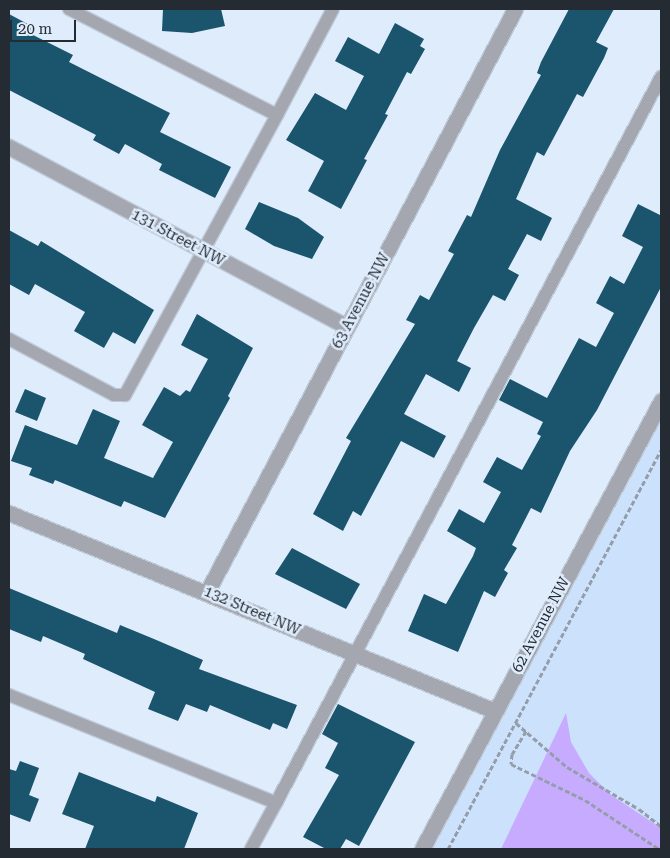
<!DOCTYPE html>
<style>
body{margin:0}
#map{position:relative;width:670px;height:858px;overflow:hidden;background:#dfecfc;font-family:"Roboto Serif",serif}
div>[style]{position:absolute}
.built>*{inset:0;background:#cce1fb}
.forest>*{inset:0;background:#c7abff}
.building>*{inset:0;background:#1a556d}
.path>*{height:3px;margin-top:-1.5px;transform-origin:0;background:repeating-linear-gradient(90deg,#949eab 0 5px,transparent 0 7.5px)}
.roads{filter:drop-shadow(1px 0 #bec9d8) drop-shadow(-1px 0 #bec9d8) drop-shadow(0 1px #bec9d8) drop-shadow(0 -1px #bec9d8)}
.lane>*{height:12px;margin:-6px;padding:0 6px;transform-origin:6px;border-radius:6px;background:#a4a6b0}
.street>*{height:15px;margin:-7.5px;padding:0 7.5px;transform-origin:7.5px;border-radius:7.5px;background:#a4a6b0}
span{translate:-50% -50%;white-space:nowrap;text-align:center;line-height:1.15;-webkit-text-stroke:5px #dfecfc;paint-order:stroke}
.street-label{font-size:15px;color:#252b32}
.frame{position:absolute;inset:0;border:10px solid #252b32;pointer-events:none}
.scale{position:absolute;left:10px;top:20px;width:66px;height:22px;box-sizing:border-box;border:2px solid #252b32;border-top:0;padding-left:6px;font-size:15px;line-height:18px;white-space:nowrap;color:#252b32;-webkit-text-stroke:4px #dfecfc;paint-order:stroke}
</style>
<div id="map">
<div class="built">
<div style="clip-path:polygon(661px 405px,661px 849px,424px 849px)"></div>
</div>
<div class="forest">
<div style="clip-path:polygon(566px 713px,571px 742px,589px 773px,611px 795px,661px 828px,661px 849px,501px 849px)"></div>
</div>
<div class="building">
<div style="clip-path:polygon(163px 9px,221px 9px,225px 26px,192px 33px,162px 31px)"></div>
<div style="clip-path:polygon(569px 9px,614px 9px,596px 42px,608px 48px,604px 58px,583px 97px,577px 94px,544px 156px,537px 152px,516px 199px,552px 218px,541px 241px,527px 234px,508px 269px,519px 275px,505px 301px,493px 295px,474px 328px,457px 361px,471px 368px,459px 392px,426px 374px,404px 414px,446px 436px,434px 458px,401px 441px,361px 516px,353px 511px,343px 531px,313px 514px,351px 441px,346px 438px,415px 324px,406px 320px,420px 295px,429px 300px,454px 254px,448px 251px,467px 215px,471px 217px,500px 150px,541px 75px,537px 73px,541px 62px)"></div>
<div style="clip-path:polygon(9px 14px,35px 28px,31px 34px,73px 55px,69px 62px,170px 113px,160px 132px,231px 167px,215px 198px,159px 170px,162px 164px,125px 144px,119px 154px,93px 140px,96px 135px,9px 90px)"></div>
<div style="clip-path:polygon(395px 23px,424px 39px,420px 46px,425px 49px,411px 74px,407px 72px,385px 114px,388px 115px,364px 159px,367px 160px,341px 209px,308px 191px,324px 161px,286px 140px,315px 93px,346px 110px,364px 76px,335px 61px,348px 37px,379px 54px)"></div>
<div style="clip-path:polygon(259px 202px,298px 218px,324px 237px,312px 259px,274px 246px,245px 229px)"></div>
<div style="clip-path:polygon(638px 204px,660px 215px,661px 213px,661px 287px,597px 410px,570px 451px,541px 513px,531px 508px,512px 545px,517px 548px,504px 570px,508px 573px,495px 597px,484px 591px,458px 652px,408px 631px,424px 594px,446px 604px,473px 556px,476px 548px,447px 531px,459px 509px,484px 523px,501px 492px,483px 482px,497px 457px,522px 470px,541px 436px,537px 434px,543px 422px,499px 400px,510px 379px,547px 398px,579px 338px,596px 347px,614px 313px,596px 303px,610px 276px,624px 284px,643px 247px,622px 236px)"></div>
<div style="clip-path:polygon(9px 230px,38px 246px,41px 241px,154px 310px,135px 344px,113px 332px,104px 348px,74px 331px,85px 312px,35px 284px,29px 295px,9px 284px)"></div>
<div style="clip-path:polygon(197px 314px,253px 348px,228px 396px,230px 398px,165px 518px,124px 501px,121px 507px,55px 480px,53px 484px,29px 475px,32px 468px,11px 461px,25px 425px,77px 445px,93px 409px,120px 421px,104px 458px,153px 478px,173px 442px,142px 425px,164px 387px,180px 396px,186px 390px,190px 392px,208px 359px,181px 345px)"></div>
<div style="clip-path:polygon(25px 389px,46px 398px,37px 421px,15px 412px)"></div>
<div style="clip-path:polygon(292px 548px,360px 584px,346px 609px,275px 574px)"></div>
<div style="clip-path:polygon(9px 588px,117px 633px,120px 625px,154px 639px,203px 660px,199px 669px,297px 705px,287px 729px,273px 723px,270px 730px,210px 705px,207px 712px,186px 704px,178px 721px,148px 709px,155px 692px,83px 659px,85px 654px,43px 636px,41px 642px,9px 629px)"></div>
<div style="clip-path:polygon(338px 704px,415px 742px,359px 846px,346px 839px,340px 849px,326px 849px,303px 837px,339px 775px,325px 768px,338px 743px,322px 734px)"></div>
<div style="clip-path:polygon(20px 761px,39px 768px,29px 795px,39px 799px,30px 822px,9px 814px,9px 769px,16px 771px)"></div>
<div style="clip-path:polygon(79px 772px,155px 802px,157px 796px,198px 813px,184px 849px,85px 849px,94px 826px,62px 814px)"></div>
</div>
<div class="path">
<div style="left:516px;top:723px;width:67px;rotate:40.8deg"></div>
<div style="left:567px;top:767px;width:83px;rotate:30.3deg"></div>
<div style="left:639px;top:809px;width:28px;rotate:38deg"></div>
<div style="left:526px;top:731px;width:27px;rotate:121deg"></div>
<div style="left:512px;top:754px;width:10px;rotate:96deg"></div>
<div style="left:511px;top:764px;width:82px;rotate:25.9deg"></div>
<div style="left:585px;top:800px;width:89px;rotate:33.5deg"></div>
<div style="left:448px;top:849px;width:452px;rotate:-61.9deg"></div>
</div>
<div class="roads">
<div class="lane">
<div style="left:69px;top:9px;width:233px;rotate:27deg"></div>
<div style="left:277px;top:115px;width:120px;rotate:-62.2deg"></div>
<div style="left:9px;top:339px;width:119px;rotate:28.1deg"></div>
<div style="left:114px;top:395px;width:11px"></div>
<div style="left:125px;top:395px;width:319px;rotate:-61.5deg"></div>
<div style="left:9px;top:695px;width:288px;rotate:22deg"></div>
<div style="left:276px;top:803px;width:52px;rotate:118.5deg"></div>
<div style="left:276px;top:803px;width:822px;rotate:-62.06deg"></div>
</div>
<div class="street">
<div style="left:9px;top:147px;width:383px;rotate:28deg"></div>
<div style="left:9px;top:513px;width:525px;rotate:22.17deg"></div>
<div style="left:207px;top:592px;width:659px;rotate:-62.15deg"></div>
<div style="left:422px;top:849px;width:508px;rotate:-61.92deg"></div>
</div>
</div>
<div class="street-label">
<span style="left:178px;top:238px;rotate:28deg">131 Street NW</span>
<span style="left:361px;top:301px;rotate:-62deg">63 Avenue NW</span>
<span style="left:252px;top:611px;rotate:23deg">132 Street NW</span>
<span style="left:541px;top:625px;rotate:-62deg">62 Avenue NW</span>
</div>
<div class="frame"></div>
<div class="scale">20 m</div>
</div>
